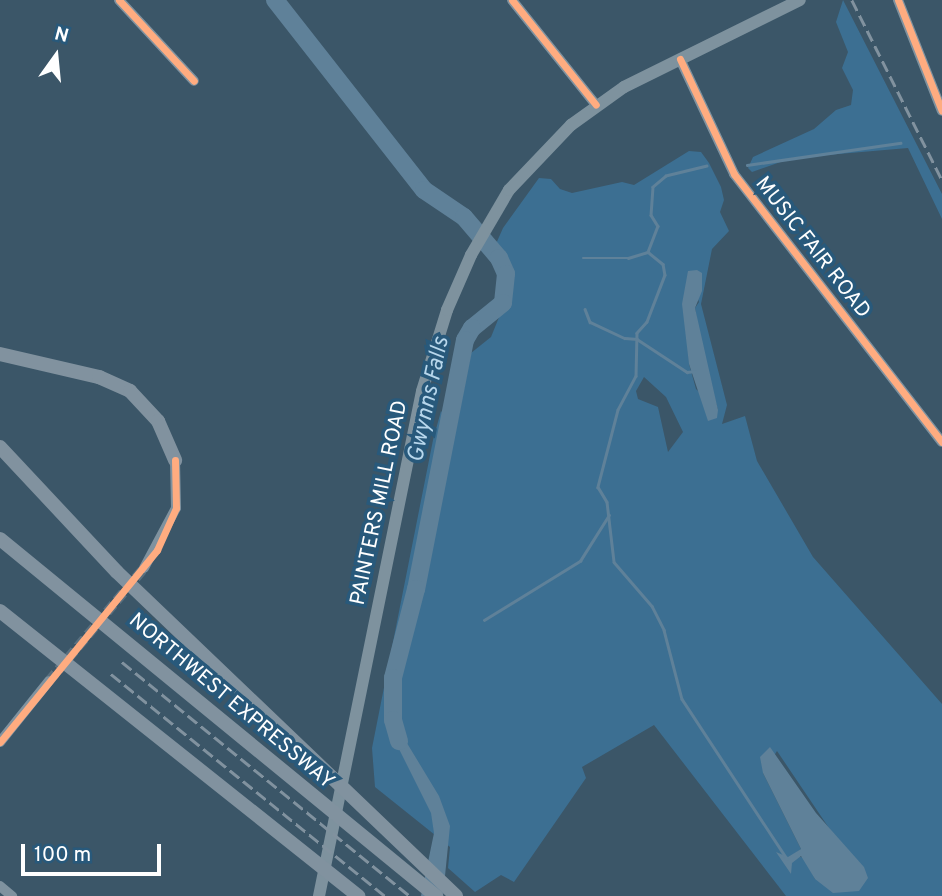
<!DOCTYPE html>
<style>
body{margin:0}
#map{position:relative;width:942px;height:896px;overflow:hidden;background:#3b5668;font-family:Overpass,sans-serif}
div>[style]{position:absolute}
.green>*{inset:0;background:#3c6f92}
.water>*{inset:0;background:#5f8199}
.stream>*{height:2.5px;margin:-1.25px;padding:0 1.25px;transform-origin:1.25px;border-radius:1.25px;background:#5f8199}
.river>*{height:18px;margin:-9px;padding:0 9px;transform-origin:9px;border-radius:9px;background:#5f8199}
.minor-tunnel>*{height:10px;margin-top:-5px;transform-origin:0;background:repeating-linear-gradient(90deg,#586f7f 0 10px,transparent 0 15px)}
.minor>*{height:10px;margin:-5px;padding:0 5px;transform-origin:5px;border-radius:5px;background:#7f929f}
.major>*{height:12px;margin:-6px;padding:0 6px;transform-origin:6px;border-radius:6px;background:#7e929e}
.highway>*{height:14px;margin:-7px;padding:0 7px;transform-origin:7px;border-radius:7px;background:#81929f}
.rail>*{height:2.5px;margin-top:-1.25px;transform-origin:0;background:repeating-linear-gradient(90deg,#81929f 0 12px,transparent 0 17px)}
.cycleway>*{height:7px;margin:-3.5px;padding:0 3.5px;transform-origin:3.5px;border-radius:3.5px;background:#ffac80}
span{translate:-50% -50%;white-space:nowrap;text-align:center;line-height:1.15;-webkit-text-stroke:7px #28597b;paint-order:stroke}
.street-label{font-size:21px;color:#fff}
.water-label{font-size:23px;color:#b8d7ec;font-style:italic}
.north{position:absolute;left:21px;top:21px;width:70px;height:70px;-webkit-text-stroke:5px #28597b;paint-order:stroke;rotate:15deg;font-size:19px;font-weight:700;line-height:28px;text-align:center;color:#fff}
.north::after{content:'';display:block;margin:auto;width:24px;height:32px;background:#fff;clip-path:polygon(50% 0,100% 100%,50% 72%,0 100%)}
.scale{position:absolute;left:21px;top:844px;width:140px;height:32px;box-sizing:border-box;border:4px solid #fff;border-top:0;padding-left:9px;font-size:21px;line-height:24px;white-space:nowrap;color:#fff;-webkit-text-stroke:5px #28597b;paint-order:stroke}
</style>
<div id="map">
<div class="green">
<div style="clip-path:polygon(843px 0,942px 194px,942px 219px,908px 148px,792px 158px,752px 172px,748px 168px,753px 157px,814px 129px,836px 110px,851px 105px,853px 90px,842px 68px,848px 52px,836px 22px)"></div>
<div style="clip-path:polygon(evenodd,689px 151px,701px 152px,709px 163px,721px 187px,724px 200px,720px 212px,729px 231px,712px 249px,701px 304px,727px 405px,722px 424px,745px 416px,757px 461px,813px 557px,942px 704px,942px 896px,786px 896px,654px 725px,582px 767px,586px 778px,514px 882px,501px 875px,475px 892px,448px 868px,450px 847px,375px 787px,372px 748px,433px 440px,441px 411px,456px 429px,471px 353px,491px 337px,510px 290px,511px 277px,495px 246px,503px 228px,539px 178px,551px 179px,560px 189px,572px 193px,622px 182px,634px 185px,689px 151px,688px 272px,699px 302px,695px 308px,704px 363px,718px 410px,696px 389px,689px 364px,688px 272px,689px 151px,644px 377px,666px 397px,683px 432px,668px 452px,658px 407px,638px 399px,636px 391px,644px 377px,689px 151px,777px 751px,831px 831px,815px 879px,805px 858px,793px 855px,801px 849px,763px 773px,777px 751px)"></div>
</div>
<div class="water">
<div style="clip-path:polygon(697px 270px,702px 273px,702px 291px,695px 308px,718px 410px,717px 418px,708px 421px,689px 364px,682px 304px,688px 271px)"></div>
<div style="clip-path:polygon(393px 720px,439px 796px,450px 826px,443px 896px,421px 896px,434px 833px,431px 813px,389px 729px)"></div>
<div style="clip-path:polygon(770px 747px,816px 813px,864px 867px,868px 878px,859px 891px,833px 893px,815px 879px,801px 856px,792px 863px,791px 874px,776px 852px,788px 857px,801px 849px,763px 773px,760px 757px)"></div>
</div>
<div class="stream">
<div style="left:747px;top:165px;width:155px;rotate:-8.2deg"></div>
<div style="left:707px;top:166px;width:42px;rotate:166.3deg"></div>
<div style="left:666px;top:176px;width:17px;rotate:140deg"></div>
<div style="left:653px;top:187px;width:28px;rotate:94deg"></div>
<div style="left:651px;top:215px;width:13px;rotate:58deg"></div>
<div style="left:658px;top:226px;width:28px;rotate:111deg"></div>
<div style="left:648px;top:252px;width:19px;rotate:39deg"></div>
<div style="left:663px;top:264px;width:11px;rotate:80deg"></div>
<div style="left:665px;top:275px;width:50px;rotate:111deg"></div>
<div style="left:647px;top:322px;width:15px;rotate:132deg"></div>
<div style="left:637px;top:333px;width:43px;rotate:91.3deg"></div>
<div style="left:636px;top:376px;width:38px;rotate:118deg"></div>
<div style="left:618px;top:410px;width:80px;rotate:104.6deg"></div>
<div style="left:598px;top:487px;width:17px;rotate:59deg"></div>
<div style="left:607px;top:502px;width:60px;rotate:83.3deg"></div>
<div style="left:614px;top:562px;width:58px;rotate:49.2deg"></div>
<div style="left:652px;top:606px;width:27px;rotate:63deg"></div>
<div style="left:664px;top:630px;width:71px;rotate:75.4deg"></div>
<div style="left:682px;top:699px;width:191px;rotate:56.7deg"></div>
<div style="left:583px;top:258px;width:45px"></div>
<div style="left:628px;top:258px;width:21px;rotate:-17deg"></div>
<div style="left:585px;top:309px;width:14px;rotate:69deg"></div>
<div style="left:590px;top:322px;width:38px;rotate:25deg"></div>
<div style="left:625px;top:338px;width:12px;rotate:5deg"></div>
<div style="left:637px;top:339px;width:60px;rotate:33.4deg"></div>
<div style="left:687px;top:372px;width:8px;rotate:-7deg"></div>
<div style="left:484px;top:620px;width:113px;rotate:-31.6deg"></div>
<div style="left:580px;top:561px;width:54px;rotate:-57.8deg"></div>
</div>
<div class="river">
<div style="left:275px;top:0;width:241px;rotate:51.9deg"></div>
<div style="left:424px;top:190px;width:48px;rotate:34deg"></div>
<div style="left:464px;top:217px;width:54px;rotate:49.5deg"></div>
<div style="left:499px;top:258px;width:17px;rotate:66deg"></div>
<div style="left:506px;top:274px;width:29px;rotate:96deg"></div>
<div style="left:503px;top:303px;width:40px;rotate:141deg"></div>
<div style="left:472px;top:328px;width:14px;rotate:120deg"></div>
<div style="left:465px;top:340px;width:254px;rotate:101.1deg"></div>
<div style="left:416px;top:589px;width:92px;rotate:104.5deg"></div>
<div style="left:393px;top:678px;width:42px;rotate:90deg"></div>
<div style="left:393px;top:720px;width:22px;rotate:74deg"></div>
</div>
<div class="minor-tunnel">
<div style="left:49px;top:681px;width:148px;rotate:-49.9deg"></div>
</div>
<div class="minor">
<div style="left:119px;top:0;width:110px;rotate:47.2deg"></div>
<div style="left:512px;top:0;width:134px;rotate:51.3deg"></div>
<div style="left:898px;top:0;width:119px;rotate:68.4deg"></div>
<div style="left:680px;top:59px;width:127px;rotate:64.8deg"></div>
<div style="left:734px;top:174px;width:339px;rotate:52.2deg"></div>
<div style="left:144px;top:568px;width:68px;rotate:-61.9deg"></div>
<div style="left:176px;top:508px;width:48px;rotate:-91.2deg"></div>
<div style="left:0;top:742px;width:78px;rotate:-51.2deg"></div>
<div style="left:0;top:886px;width:16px;rotate:40deg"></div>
</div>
<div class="major">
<div style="left:319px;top:896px;width:515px;rotate:-78.47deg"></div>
<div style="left:422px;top:391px;width:85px;rotate:-72.8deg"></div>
<div style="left:447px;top:310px;width:60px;rotate:-66.4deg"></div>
<div style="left:471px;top:255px;width:75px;rotate:-59.7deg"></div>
<div style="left:509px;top:190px;width:90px;rotate:-46.4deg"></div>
<div style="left:571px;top:125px;width:65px;rotate:-35.6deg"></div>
<div style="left:624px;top:87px;width:196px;rotate:-26.3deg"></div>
</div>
<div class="highway">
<div style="left:0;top:354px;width:102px;rotate:13.1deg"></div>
<div style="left:99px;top:377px;width:34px;rotate:24deg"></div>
<div style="left:130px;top:391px;width:41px;rotate:47deg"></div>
<div style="left:158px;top:421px;width:43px;rotate:66.4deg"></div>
<div style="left:0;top:447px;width:171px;rotate:46.9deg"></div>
<div style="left:117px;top:572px;width:469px;rotate:43.7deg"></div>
<div style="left:0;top:539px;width:564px;rotate:39.31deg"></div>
<div style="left:0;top:611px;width:458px;rotate:38.5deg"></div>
</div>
<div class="rail">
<div style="left:852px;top:0;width:201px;rotate:63.4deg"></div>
<div style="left:122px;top:662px;width:371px;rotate:39.1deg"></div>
<div style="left:111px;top:674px;width:353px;rotate:39deg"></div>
</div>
<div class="cycleway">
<div style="left:119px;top:0;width:110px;rotate:47.2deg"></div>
<div style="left:512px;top:0;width:134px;rotate:51.3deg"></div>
<div style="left:898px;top:0;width:119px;rotate:68.4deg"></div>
<div style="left:680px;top:59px;width:127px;rotate:64.8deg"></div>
<div style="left:734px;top:174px;width:339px;rotate:52.2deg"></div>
<div style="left:0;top:742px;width:248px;rotate:-50.7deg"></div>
<div style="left:157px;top:550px;width:46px;rotate:-65.7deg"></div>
<div style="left:176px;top:508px;width:48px;rotate:-91.2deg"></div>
</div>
<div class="street-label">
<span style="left:812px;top:248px;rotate:52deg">MUSIC FAIR ROAD</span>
<span style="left:380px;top:503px;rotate:-78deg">PAINTERS MILL ROAD</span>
<span style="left:231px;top:702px;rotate:40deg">NORTHWEST EXPRESSWAY</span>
</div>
<div class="water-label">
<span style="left:430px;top:400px;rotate:-78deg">Gwynns Falls</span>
</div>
<div class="north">N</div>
<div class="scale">100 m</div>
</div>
